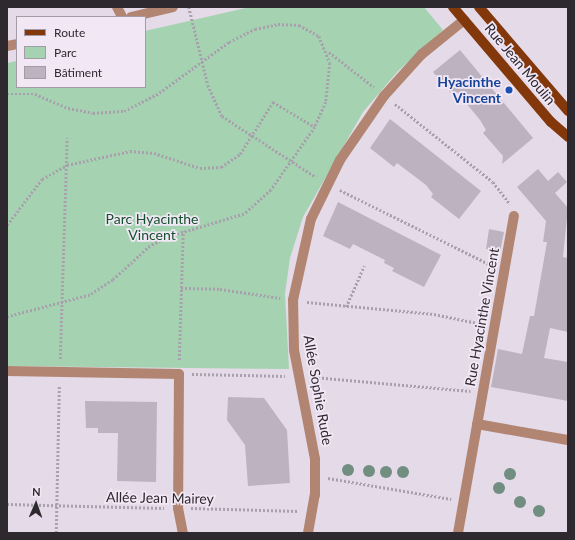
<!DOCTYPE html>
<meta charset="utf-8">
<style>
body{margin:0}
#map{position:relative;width:575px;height:540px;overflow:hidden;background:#e4dae8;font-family:Lato,sans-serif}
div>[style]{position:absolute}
.green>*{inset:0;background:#a5d3b2}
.building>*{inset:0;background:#bdb3c0}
.path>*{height:2.5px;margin-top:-1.25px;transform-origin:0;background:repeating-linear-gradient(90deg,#a8a0ac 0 2px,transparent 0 4px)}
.service>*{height:10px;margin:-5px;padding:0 5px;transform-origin:5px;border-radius:5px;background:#b18571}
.pedestrian>*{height:10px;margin:-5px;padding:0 5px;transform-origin:5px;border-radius:5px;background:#b18571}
.minor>*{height:10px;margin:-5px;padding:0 5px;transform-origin:5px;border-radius:5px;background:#b18571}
.primary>*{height:10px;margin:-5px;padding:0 5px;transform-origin:5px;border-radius:5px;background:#83380c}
.trees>*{width:12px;height:12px;margin:-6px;border-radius:50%;background:#728e81}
.dots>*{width:11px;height:11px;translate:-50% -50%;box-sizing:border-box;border:2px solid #f2e7f5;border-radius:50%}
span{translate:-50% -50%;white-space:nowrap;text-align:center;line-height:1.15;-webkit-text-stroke:3.5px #f2e7f5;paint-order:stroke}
.street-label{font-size:14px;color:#2d292f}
.transit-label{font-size:14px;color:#164399;font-weight:700}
.right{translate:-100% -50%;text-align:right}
.park-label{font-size:14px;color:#14502c}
.frame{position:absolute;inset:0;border:8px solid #2d292f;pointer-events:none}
.legend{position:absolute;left:16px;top:16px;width:130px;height:72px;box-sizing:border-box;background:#f2e7f5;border:1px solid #a39ba6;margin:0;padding:5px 7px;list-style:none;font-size:12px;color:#2d292f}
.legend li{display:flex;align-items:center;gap:8px;height:20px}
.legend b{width:20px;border:1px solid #a39ba6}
.north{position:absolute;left:16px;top:484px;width:40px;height:40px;-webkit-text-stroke:3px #f2e7f5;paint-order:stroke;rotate:2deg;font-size:11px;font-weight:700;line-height:16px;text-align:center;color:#2d292f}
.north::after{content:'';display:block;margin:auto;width:14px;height:18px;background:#2d292f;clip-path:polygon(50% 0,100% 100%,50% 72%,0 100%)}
</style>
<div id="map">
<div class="green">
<div style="clip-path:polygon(250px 7px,424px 7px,443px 30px,398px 71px,363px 112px,303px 217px,290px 258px,285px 294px,289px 369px,7px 366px,7px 63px,17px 61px,17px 87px,145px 87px,145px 31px)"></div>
</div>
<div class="building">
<div style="clip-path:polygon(460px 50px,533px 138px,502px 164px,503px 156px,483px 133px,486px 130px,480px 120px,457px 92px,453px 96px,433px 72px)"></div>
<div style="clip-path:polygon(390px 119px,481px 191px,459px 219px,431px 197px,433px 194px,426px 185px,397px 163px,394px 167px,370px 148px)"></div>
<div style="clip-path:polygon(538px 169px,548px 181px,558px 172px,567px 182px,555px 193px,568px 208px,563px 257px,568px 258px,568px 332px,550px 328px,544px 358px,568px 362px,568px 401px,491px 387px,498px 349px,522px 354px,530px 316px,534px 316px,547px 242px,543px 242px,546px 221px,517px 187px)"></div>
<div style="clip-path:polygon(338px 202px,441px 255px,424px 287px,392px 271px,394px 268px,384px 263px,385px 260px,353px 244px,350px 249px,323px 236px)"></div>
<div style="clip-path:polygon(489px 229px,504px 232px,500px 252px,486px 249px)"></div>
<div style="clip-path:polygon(228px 397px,264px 398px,287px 430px,290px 483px,248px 486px,245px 445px,227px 420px)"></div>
<div style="clip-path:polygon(85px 401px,157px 402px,156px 482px,117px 481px,118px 433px,98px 433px,98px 428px,86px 428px)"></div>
</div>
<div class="path">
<div style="left:189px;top:7px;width:80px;rotate:76.3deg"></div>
<div style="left:208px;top:85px;width:34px;rotate:66deg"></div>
<div style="left:222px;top:116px;width:112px;rotate:33deg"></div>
<div style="left:329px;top:52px;width:57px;rotate:37.9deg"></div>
<div style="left:7px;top:94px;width:28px"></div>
<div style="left:35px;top:94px;width:36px;rotate:23deg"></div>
<div style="left:68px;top:108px;width:25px;rotate:11deg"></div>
<div style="left:93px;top:113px;width:31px;rotate:-4deg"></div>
<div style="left:124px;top:111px;width:36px;rotate:-27deg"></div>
<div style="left:156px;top:95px;width:90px;rotate:-36deg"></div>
<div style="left:229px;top:42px;width:29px;rotate:-27deg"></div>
<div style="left:255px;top:29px;width:24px;rotate:-12deg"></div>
<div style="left:278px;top:24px;width:21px;rotate:3deg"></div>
<div style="left:299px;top:25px;width:23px;rotate:29deg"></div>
<div style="left:319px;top:36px;width:29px;rotate:68deg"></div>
<div style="left:330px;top:63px;width:39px;rotate:96deg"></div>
<div style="left:326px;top:102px;width:27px;rotate:114deg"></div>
<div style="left:315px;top:127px;width:77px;rotate:124.9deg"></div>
<div style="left:271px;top:190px;width:36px;rotate:138deg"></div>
<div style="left:244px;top:214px;width:79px;rotate:163.2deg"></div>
<div style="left:168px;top:237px;width:20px;rotate:153deg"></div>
<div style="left:150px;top:246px;width:50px;rotate:137.4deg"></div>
<div style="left:113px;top:280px;width:27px;rotate:147deg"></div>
<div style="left:90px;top:295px;width:86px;rotate:165.2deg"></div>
<div style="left:395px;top:104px;width:125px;rotate:38.5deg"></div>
<div style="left:493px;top:182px;width:28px;rotate:52deg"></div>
<div style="left:340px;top:190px;width:169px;rotate:26.4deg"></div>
<div style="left:7px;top:225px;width:58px;rotate:-52.7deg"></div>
<div style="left:42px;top:179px;width:29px;rotate:-29deg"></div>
<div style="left:67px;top:165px;width:65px;rotate:-12.5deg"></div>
<div style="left:130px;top:151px;width:24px;rotate:5deg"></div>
<div style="left:154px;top:153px;width:48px;rotate:18.1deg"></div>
<div style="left:200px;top:168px;width:21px;rotate:-3deg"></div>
<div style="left:221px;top:167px;width:23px;rotate:-34deg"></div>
<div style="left:240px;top:154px;width:62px;rotate:-57.6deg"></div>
<div style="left:273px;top:102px;width:49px;rotate:30.8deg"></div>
<div style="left:181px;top:288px;width:39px;rotate:1deg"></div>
<div style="left:220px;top:289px;width:61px;rotate:8.5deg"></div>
<div style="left:307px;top:302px;width:128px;rotate:5.4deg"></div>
<div style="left:434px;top:314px;width:49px;rotate:11.8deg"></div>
<div style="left:346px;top:307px;width:45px;rotate:-66.3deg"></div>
<div style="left:60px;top:359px;width:221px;rotate:-88.2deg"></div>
<div style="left:179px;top:360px;width:129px;rotate:-88.2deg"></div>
<div style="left:192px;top:374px;width:93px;rotate:1.2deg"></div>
<div style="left:314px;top:377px;width:157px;rotate:5.1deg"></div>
<div style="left:328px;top:478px;width:125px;rotate:9.7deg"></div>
<div style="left:7px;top:504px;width:157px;rotate:1.5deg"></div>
<div style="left:191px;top:508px;width:107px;rotate:1.6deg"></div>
<div style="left:56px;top:533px;width:147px;rotate:-88.8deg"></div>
</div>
<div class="service">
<div style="left:117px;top:7px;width:11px;rotate:63deg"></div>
</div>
<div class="pedestrian">
<div style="left:308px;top:533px;width:39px;rotate:-80deg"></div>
<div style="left:315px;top:495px;width:36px;rotate:-90deg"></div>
<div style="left:315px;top:459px;width:111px;rotate:-100.9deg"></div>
<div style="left:294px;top:350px;width:50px;rotate:-91.1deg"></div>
<div style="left:293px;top:300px;width:83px;rotate:-77.5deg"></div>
<div style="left:311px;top:219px;width:66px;rotate:-63.8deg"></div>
<div style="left:340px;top:160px;width:78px;rotate:-55.5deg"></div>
<div style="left:384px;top:96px;width:57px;rotate:-47.9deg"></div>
<div style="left:422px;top:54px;width:54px;rotate:-39deg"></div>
</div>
<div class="minor">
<div style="left:131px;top:17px;width:43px;rotate:-13.4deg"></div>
<div style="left:7px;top:46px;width:10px;rotate:-11deg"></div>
<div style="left:7px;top:371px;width:172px;rotate:1deg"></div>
<div style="left:179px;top:374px;width:134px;rotate:90.4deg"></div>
<div style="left:178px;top:508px;width:25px;rotate:79deg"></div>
<div style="left:477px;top:424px;width:92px;rotate:10deg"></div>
<div style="left:458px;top:533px;width:322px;rotate:-80deg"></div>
</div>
<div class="primary">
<div style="left:453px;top:7px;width:151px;rotate:49.6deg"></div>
<div style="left:551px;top:122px;width:23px;rotate:41deg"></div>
<div style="left:479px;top:7px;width:137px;rotate:49.4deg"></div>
</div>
<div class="trees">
<div style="left:348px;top:470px"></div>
<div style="left:369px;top:471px"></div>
<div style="left:386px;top:472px"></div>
<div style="left:403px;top:472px"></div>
<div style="left:510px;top:474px"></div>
<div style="left:499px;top:488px"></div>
<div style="left:520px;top:502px"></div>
<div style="left:539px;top:511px"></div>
</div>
<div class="dots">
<div style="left:509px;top:90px;background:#1a4fb4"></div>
</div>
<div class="street-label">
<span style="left:520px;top:64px;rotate:50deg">Rue Jean Moulin</span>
<span style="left:482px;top:317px;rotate:-80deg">Rue Hyacinthe Vincent</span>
<span style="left:318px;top:390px;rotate:80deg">Allée Sophie Rude</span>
<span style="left:160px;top:498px;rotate:1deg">Allée Jean Mairey</span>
</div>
<div class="transit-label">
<span class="right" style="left:501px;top:90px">Hyacinthe<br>Vincent</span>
</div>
<div class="park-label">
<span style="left:152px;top:227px">Parc Hyacinthe<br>Vincent</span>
</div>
<div class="frame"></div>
<ul class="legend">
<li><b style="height:5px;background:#83380c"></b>Route</li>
<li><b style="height:11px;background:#a5d3b2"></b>Parc</li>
<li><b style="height:11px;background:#bdb3c0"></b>Bâtiment</li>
</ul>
<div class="north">N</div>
</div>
